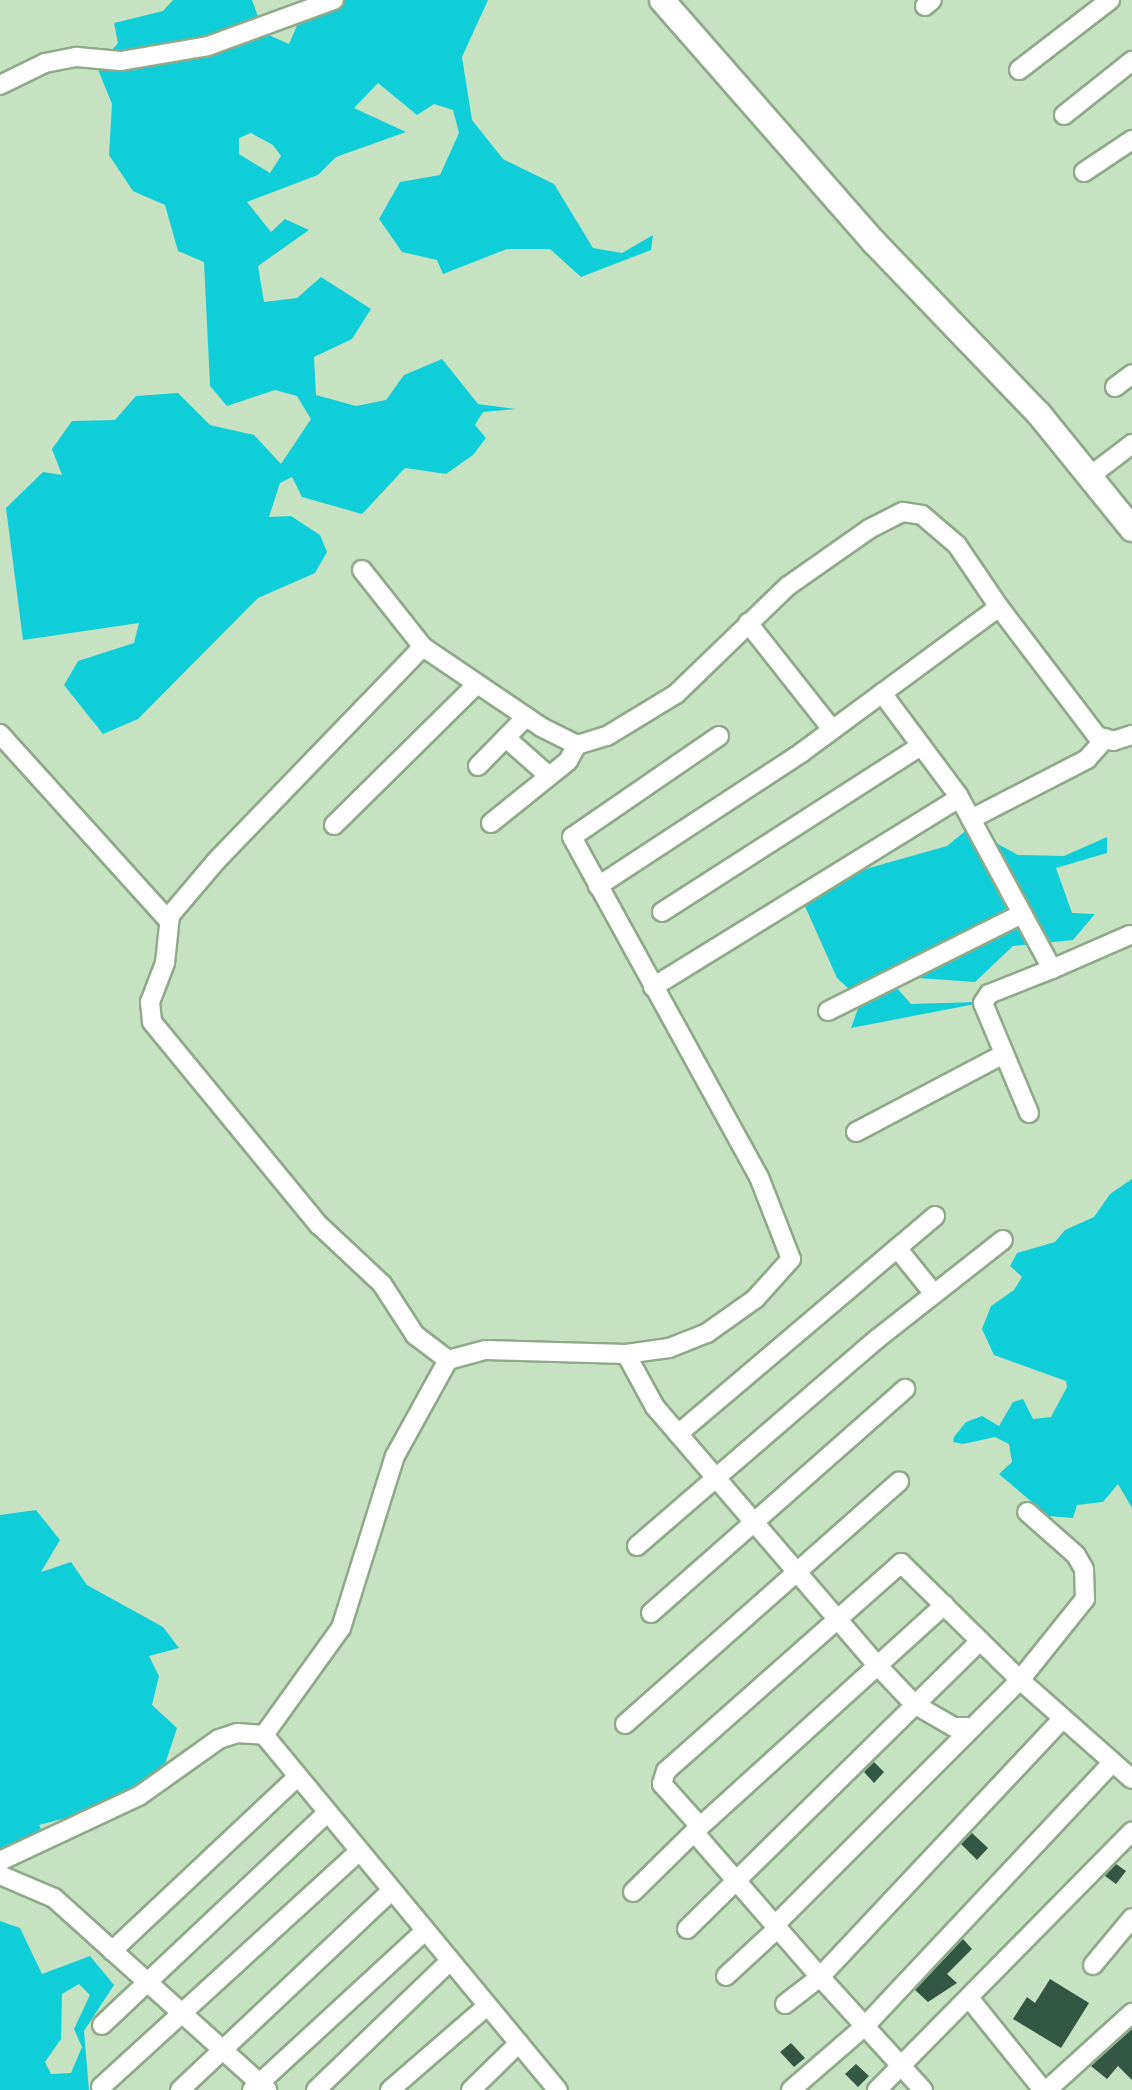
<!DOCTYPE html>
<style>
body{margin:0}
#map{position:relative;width:1132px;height:2090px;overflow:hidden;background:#c7e2c2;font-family:"Varela Round",sans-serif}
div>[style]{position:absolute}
.water>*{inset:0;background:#10ced7}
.building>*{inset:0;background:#335744}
.roads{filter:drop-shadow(2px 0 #90a98b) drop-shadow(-2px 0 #90a98b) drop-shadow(0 2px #90a98b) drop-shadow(0 -2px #90a98b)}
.minor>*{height:18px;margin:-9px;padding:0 9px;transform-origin:9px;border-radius:9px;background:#fff}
.tertiary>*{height:24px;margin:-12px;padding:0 12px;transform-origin:12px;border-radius:12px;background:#fff}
span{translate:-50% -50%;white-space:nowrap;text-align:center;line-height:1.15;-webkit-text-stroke:8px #f1feee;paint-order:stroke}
</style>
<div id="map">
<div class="water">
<div style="clip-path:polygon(evenodd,173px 0,252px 0,264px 33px,289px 44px,308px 0,488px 0,462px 57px,472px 120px,503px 159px,554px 184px,593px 248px,622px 253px,653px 235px,651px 250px,581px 277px,550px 249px,507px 249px,443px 274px,437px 260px,402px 252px,379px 219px,400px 182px,440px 175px,459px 133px,453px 110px,434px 104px,417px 115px,378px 83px,354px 108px,406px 132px,336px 157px,318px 175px,247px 202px,271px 232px,285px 219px,309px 230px,258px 266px,264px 302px,297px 298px,321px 277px,371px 309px,352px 339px,314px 357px,316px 395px,356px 406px,386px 400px,404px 375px,442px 359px,478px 404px,516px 409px,483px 412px,475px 425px,486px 438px,473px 455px,446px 474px,405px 468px,362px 514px,302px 497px,292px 477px,280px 483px,269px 517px,291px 516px,320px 535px,327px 552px,315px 573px,258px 598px,138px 719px,103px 734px,64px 685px,78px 661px,134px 643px,139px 623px,23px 640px,6px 508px,43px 472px,62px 475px,52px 449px,72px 421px,115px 420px,136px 396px,178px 393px,210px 425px,254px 435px,281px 464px,311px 419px,297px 396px,275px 390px,227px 406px,210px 386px,204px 262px,178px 251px,165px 205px,133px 191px,109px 155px,112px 104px,97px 67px,118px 43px,114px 23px,163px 11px,173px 0,251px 133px,273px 145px,281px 156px,270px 173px,239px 154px,239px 138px,251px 133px)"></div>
<div style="clip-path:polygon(969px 828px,1018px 855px,1064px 856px,1107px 837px,1107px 853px,1056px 868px,1072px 913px,1095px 914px,1073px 940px,1013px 946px,975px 982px,903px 977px,897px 988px,911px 1004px,976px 1002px,1031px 984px,1001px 999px,851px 1028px,861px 1000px,837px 978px,804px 904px,816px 883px,947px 846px)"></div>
<div style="clip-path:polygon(1132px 1179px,1132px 1508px,1118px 1484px,1103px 1502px,1077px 1505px,1073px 1518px,1048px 1516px,999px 1474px,1012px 1462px,1009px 1444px,995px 1437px,963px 1444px,953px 1442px,954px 1437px,966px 1422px,982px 1416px,999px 1426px,1013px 1402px,1023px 1399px,1033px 1419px,1051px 1417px,1067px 1387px,1066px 1381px,994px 1355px,982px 1329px,991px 1306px,1014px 1290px,1022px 1277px,1010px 1266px,1017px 1253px,1055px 1242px,1065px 1230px,1094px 1217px,1110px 1194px)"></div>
<div style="clip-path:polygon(36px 1510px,60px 1540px,41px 1572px,71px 1562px,87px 1585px,163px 1627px,179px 1648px,149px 1656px,159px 1676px,152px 1705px,177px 1728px,162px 1773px,112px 1806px,39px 1825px,45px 1836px,0 1854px,0 1515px)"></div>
<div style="clip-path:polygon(evenodd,0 1921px,20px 1928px,42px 1974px,90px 1956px,114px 1985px,84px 2031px,89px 2090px,0 2090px,0 1921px,79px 1984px,90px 1995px,74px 2029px,82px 2047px,71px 2073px,51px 2074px,45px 2062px,61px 2039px,62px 1994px,79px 1984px)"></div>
</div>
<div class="building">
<div style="clip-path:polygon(874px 1762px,884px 1772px,874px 1783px,864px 1772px)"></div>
<div style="clip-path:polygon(972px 1833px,988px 1848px,977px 1860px,961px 1844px)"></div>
<div style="clip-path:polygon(1116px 1864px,1126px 1871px,1116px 1884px,1105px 1876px)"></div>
<div style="clip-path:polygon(963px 1939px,972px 1949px,947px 1974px,957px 1983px,928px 2002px,915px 1990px)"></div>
<div style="clip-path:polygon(1050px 1979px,1089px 2003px,1061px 2048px,1013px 2019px,1027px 1997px,1035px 2003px)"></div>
<div style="clip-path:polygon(1132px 2029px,1132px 2080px,1118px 2066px,1107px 2079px,1091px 2066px)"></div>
<div style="clip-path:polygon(791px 2043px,805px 2058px,794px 2067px,780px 2052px)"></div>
<div style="clip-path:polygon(856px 2064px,869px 2076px,858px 2087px,845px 2074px)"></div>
</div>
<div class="roads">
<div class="minor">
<div style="left:925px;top:6px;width:9px;rotate:-41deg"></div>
<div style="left:1019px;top:70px;width:115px;rotate:-37.6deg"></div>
<div style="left:0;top:85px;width:50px;rotate:-26.1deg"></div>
<div style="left:45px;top:63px;width:33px;rotate:-11deg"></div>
<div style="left:77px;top:57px;width:44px;rotate:5.2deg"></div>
<div style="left:121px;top:61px;width:88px;rotate:-9.8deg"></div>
<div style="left:208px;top:46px;width:134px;rotate:-20.1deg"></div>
<div style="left:1064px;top:115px;width:87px;rotate:-38.5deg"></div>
<div style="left:1084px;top:172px;width:58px;rotate:-33.7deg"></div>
<div style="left:1115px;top:387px;width:21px;rotate:-37deg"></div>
<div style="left:1090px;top:476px;width:53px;rotate:-37.3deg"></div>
<div style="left:362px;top:570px;width:98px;rotate:51.6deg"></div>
<div style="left:748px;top:623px;width:134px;rotate:51.7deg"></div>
<div style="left:882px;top:693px;width:127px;rotate:53.3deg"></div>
<div style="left:958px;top:795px;width:198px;rotate:61.6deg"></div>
<div style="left:1052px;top:969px;width:85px;rotate:-23.6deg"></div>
<div style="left:0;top:734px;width:249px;rotate:47.9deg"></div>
<div style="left:167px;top:919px;width:77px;rotate:-49.7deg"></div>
<div style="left:217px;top:860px;width:296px;rotate:-46deg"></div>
<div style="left:423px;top:647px;width:143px;rotate:34.1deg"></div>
<div style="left:541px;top:727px;width:40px;rotate:26.6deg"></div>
<div style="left:577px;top:745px;width:31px;rotate:-17deg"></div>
<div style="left:607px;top:736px;width:81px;rotate:-31.3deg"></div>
<div style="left:676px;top:694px;width:156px;rotate:-44deg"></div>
<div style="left:788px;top:586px;width:99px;rotate:-35.1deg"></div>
<div style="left:869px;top:529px;width:38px;rotate:-27deg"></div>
<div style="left:903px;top:512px;width:19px;rotate:9deg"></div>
<div style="left:922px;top:515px;width:46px;rotate:40.6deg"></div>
<div style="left:957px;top:545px;width:75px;rotate:55.9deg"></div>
<div style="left:719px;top:736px;width:178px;rotate:145.5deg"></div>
<div style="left:572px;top:837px;width:388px;rotate:61.2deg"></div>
<div style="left:759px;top:1177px;width:88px;rotate:68.7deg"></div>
<div style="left:791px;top:1259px;width:54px;rotate:132deg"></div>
<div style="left:755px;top:1299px;width:59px;rotate:144.7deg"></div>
<div style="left:707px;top:1333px;width:41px;rotate:158.5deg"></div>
<div style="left:669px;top:1348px;width:43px;rotate:172.1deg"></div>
<div style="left:626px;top:1354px;width:60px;rotate:61.3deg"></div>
<div style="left:655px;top:1407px;width:342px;rotate:49.3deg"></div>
<div style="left:878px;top:1666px;width:52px;rotate:46.5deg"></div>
<div style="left:914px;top:1704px;width:46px;rotate:29.9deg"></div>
<div style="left:954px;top:1727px;width:19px"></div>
<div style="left:973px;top:1727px;width:66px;rotate:-45deg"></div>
<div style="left:1020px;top:1680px;width:104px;rotate:-51.3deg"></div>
<div style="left:1085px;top:1599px;width:30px;rotate:-92deg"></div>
<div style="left:1084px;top:1569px;width:16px;rotate:-120deg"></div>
<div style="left:1076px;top:1555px;width:65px;rotate:-138.7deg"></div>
<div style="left:506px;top:738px;width:57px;rotate:41.5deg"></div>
<div style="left:478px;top:766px;width:69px;rotate:-45.6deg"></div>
<div style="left:971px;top:819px;width:131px;rotate:-27.3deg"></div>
<div style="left:1087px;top:759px;width:28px;rotate:-48deg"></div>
<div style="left:491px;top:823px;width:99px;rotate:-38.8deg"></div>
<div style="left:568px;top:761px;width:18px;rotate:-61deg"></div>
<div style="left:334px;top:825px;width:201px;rotate:-44.6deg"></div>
<div style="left:598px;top:886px;width:243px;rotate:-33.2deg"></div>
<div style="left:801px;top:753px;width:246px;rotate:-36.4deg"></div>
<div style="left:999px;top:607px;width:162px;rotate:52.8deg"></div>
<div style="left:1097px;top:736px;width:17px;rotate:17deg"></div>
<div style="left:1113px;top:741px;width:20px;rotate:-18deg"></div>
<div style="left:662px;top:912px;width:308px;rotate:-32.7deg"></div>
<div style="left:170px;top:916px;width:47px;rotate:96.1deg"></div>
<div style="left:165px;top:963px;width:42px;rotate:111deg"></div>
<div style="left:150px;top:1002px;width:20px;rotate:84deg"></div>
<div style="left:152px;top:1022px;width:263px;rotate:50.6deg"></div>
<div style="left:319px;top:1225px;width:86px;rotate:43.1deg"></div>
<div style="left:382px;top:1284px;width:61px;rotate:57.1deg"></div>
<div style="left:415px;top:1335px;width:41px;rotate:37.1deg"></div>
<div style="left:653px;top:987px;width:360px;rotate:-31.7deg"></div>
<div style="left:828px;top:1011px;width:217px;rotate:-26.6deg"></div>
<div style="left:1029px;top:1113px;width:119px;rotate:-112.7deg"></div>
<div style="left:983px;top:1003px;width:11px;rotate:-56deg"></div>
<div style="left:989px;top:994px;width:68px;rotate:-21.6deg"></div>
<div style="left:856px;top:1132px;width:167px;rotate:-27.8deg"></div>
<div style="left:897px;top:1248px;width:59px;rotate:51.2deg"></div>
<div style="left:678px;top:1434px;width:337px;rotate:-40.3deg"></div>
<div style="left:637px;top:1546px;width:317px;rotate:-40.8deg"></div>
<div style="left:877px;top:1339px;width:160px;rotate:-38.2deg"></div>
<div style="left:651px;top:1613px;width:339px;rotate:-41.4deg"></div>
<div style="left:625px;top:1724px;width:366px;rotate:-41.5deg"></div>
<div style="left:264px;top:1735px;width:461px;rotate:50.4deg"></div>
<div style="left:698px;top:1824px;width:54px;rotate:-132deg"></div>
<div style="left:662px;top:1784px;width:14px;rotate:-73deg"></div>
<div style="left:666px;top:1771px;width:314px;rotate:-41.5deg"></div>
<div style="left:901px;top:1563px;width:167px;rotate:44.5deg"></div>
<div style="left:1020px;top:1680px;width:149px;rotate:41.5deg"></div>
<div style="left:0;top:1861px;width:153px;rotate:-25.1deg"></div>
<div style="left:139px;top:1796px;width:98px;rotate:-35.5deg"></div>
<div style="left:219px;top:1739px;width:19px;rotate:-18deg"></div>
<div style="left:237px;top:1733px;width:27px;rotate:4deg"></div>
<div style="left:264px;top:1735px;width:132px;rotate:-54.3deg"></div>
<div style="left:341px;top:1628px;width:180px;rotate:-72.6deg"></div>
<div style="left:395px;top:1456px;width:110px;rotate:-61.1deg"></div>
<div style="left:448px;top:1360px;width:39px;rotate:-15deg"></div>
<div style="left:486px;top:1350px;width:140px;rotate:1.6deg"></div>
<div style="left:0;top:1875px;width:59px;rotate:23.1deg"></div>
<div style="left:54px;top:1898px;width:287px;rotate:42deg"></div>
<div style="left:633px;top:1892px;width:86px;rotate:-44.5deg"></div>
<div style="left:774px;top:1926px;width:281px;rotate:-45deg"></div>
<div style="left:687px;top:1929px;width:411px;rotate:-44.5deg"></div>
<div style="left:112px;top:1951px;width:253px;rotate:-43.2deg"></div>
<div style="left:1093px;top:1965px;width:61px;rotate:-50.3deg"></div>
<div style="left:726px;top:1976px;width:69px;rotate:-42.7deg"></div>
<div style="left:969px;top:1998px;width:118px;rotate:51.2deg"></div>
<div style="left:785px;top:2004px;width:44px;rotate:-37.6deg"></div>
<div style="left:820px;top:1977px;width:192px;rotate:-131deg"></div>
<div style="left:694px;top:1832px;width:338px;rotate:-42.2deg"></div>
<div style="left:102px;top:2025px;width:308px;rotate:-43.3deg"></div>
<div style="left:101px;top:2087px;width:348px;rotate:-42.4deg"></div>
<div style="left:180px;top:2090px;width:290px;rotate:-43.3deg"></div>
<div style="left:252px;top:2090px;width:235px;rotate:-42.6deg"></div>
<div style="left:316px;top:2090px;width:186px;rotate:-43.9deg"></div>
<div style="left:390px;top:2090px;width:128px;rotate:-40.9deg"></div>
<div style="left:471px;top:2090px;width:67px;rotate:-44.4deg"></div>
<div style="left:791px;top:2090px;width:98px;rotate:-40.9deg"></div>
<div style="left:865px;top:2026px;width:362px;rotate:-46.8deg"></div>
<div style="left:877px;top:2090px;width:363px;rotate:-45.4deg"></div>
<div style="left:923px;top:2090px;width:153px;rotate:-132.3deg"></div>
<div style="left:820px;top:1977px;width:355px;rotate:-46.8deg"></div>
<div style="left:1047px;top:2090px;width:115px;rotate:-42.2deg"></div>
</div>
<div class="tertiary">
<div style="left:662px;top:0;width:322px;rotate:48.8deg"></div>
<div style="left:874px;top:242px;width:238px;rotate:46.2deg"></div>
<div style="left:1039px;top:414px;width:148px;rotate:51deg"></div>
</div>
</div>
</div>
